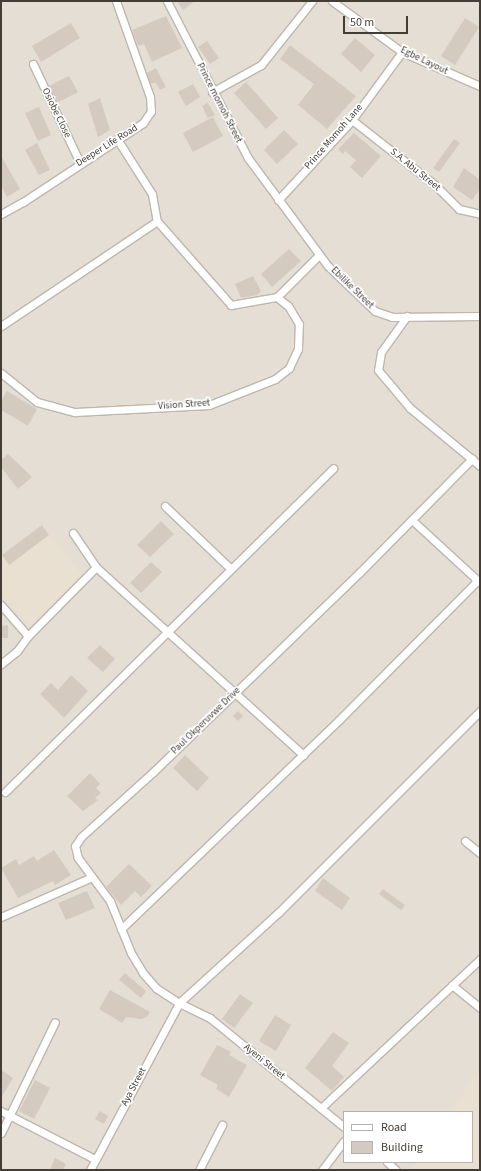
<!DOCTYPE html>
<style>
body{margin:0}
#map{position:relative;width:481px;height:1171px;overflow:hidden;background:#f1ede6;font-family:"Source Sans 3",sans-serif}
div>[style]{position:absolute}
.residential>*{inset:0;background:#e5ded5}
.education>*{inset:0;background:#e9e0d1}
.building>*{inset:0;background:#d5cac0}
.roads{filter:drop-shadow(1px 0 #bfb6ad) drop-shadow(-1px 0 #bfb6ad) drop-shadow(0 1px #bfb6ad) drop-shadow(0 -1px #bfb6ad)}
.street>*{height:7px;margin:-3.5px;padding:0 3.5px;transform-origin:3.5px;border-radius:3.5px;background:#fff}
span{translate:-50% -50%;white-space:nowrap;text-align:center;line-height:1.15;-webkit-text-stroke:3.5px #fff;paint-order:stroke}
.street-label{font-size:10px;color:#443d36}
.frame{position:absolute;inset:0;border:2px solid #443d36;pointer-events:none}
.legend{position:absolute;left:343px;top:1111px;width:130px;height:52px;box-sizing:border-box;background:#fff;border:1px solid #b4b1af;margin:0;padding:5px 7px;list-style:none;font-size:12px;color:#443d36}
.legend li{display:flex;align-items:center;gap:8px;height:20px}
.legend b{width:20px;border:1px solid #b4b1af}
.scale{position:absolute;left:343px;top:16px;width:65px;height:18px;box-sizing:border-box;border:2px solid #443d36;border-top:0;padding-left:5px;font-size:12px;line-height:14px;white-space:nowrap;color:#443d36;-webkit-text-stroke:3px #fff;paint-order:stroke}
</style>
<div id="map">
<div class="residential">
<div style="clip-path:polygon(evenodd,1px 1px,480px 1px,480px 1170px,1px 1170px,1px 1px,344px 1112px,472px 1112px,472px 1162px,344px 1162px,344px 1112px)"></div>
</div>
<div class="education">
<div style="clip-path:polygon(42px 525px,83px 576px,30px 625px,1px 595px,1px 556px)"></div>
<div style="clip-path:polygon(480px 1069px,480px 1170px,411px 1169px,416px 1162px,472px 1162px,472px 1112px,450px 1112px)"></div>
</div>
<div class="building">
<div style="clip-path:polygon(177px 1px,195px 1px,183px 10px)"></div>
<div style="clip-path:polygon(166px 16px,182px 48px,152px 62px,144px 44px,138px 46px,132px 30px)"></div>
<div style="clip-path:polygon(465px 18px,479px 27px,455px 65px,441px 56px)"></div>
<div style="clip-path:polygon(71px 23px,80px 38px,41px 62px,32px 46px)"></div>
<div style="clip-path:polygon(355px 38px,375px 55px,361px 72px,341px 54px)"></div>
<div style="clip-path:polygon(207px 41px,219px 58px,210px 64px,198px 47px)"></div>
<div style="clip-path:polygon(290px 45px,356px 96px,327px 129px,298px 105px,314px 84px,280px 59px)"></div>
<div style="clip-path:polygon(156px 68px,166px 87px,160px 90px,156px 83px,150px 83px,147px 73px)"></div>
<div style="clip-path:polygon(69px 76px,78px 92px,57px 103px,49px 86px)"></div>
<div style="clip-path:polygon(246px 82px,278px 118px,266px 129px,234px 93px)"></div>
<div style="clip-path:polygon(193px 84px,200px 97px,186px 106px,178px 92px)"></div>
<div style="clip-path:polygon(100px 98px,110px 130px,98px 137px,88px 104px)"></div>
<div style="clip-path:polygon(208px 103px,215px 115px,208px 118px,202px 106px)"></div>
<div style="clip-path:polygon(39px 107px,51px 135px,38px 141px,25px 113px)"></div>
<div style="clip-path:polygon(213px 117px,223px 136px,193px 152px,183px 133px)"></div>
<div style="clip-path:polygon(284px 130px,298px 144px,277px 164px,264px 150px)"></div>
<div style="clip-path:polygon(354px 133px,381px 156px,362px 178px,350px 167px,356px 160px,345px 151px,343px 154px,338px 149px)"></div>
<div style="clip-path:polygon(454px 139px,460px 143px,439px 172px,433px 168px)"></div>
<div style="clip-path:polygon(37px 143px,50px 170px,39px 175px,25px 150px)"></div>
<div style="clip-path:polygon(1px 156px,20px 189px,7px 197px,1px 185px)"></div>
<div style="clip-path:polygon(464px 168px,480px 180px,480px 189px,472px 200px,453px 187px)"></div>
<div style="clip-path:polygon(289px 249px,301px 261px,272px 287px,261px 274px)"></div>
<div style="clip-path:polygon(253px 276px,261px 291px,257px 295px,241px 298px,235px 284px)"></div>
<div style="clip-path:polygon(7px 391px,37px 409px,28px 426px,1px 410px,1px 401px)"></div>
<div style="clip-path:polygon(8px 454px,32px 477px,18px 489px,1px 467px,1px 460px)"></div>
<div style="clip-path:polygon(161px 521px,174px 534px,150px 557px,137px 545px)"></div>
<div style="clip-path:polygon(42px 525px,49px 535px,9px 565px,2px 555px)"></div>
<div style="clip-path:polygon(151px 562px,162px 572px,141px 593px,130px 583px)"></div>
<div style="clip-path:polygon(8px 625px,8px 638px,1px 638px,1px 626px)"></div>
<div style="clip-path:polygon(100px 645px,115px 659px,103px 672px,87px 658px)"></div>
<div style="clip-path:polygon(71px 675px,88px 691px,64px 718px,40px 694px,51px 683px,58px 690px)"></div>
<div style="clip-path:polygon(238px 711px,243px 716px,238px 721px,233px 716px)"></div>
<div style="clip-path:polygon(185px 755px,209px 778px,197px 791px,173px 768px)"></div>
<div style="clip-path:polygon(90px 773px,100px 784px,96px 788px,101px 793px,95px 798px,98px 800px,83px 811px,67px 796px)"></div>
<div style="clip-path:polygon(54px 850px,71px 875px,55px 885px,53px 881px,18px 898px,1px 868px,16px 859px,19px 865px,34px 856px,37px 861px)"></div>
<div style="clip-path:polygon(129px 864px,152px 886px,141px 897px,135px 891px,121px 905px,106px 887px)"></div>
<div style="clip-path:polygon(323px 878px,350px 898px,342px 910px,315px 891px)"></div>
<div style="clip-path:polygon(383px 889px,405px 905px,401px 910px,379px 894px)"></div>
<div style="clip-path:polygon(87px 891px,95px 908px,66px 920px,58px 903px)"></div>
<div style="clip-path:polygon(125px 973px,146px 991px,141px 998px,119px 980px)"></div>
<div style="clip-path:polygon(110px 990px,150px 1012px,147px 1017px,141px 1019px,126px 1017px,122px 1023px,99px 1009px)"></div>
<div style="clip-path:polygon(240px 994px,253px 1003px,234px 1028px,222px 1019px)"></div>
<div style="clip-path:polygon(275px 1015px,291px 1025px,276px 1051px,259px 1041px)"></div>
<div style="clip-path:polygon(333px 1032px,349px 1043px,332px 1066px,344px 1077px,332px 1091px,305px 1068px)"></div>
<div style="clip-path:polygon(217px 1045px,231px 1052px,229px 1055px,247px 1065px,229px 1097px,216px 1089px,218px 1085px,200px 1075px)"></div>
<div style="clip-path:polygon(1px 1070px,13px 1078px,1px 1098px)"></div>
<div style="clip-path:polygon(35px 1080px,50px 1088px,34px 1119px,19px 1111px)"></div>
<div style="clip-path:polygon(100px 1111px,108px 1116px,104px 1124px,95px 1119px)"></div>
<div style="clip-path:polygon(55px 1158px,66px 1164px,63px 1170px,50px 1170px)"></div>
</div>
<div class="roads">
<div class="street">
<div style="left:167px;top:1px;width:177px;rotate:62.7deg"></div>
<div style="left:248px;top:158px;width:134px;rotate:53.5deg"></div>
<div style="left:328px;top:266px;width:65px;rotate:43.8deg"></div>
<div style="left:375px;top:311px;width:18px;rotate:19deg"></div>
<div style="left:392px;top:317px;width:88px;rotate:-0.7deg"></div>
<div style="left:332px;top:1px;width:87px;rotate:36.1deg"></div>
<div style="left:402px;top:52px;width:85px;rotate:23.6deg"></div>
<div style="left:33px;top:64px;width:110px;rotate:64.6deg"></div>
<div style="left:212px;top:92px;width:56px;rotate:-28.9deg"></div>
<div style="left:261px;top:65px;width:82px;rotate:-51.4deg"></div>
<div style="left:352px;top:120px;width:105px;rotate:38.1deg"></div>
<div style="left:435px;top:185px;width:34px;rotate:45deg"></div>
<div style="left:459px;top:209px;width:22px;rotate:13deg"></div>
<div style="left:117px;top:139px;width:65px;rotate:57.5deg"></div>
<div style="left:152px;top:194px;width:27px;rotate:80deg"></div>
<div style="left:157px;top:221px;width:112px;rotate:48.6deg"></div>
<div style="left:231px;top:305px;width:47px;rotate:-9.9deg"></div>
<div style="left:277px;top:297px;width:59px;rotate:-45deg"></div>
<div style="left:278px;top:200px;width:109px;rotate:-47.2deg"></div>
<div style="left:352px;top:120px;width:84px;rotate:-53.7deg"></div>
<div style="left:1px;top:214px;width:25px;rotate:-29deg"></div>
<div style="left:23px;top:202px;width:144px;rotate:-33.4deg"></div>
<div style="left:143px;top:123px;width:14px;rotate:-56deg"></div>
<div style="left:151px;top:111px;width:14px;rotate:-94deg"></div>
<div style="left:150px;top:97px;width:102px;rotate:-109.5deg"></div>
<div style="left:407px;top:316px;width:44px;rotate:125.8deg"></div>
<div style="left:381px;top:352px;width:18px;rotate:99deg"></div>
<div style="left:378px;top:370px;width:50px;rotate:49.9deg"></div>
<div style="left:410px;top:408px;width:91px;rotate:39.6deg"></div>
<div style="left:1px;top:326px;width:188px;rotate:-33.9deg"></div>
<div style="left:1px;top:373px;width:46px;rotate:38.9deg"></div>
<div style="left:37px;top:402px;width:39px;rotate:15deg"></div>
<div style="left:75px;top:412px;width:134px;rotate:-3deg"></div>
<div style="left:209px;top:405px;width:71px;rotate:-21.5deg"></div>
<div style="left:275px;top:379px;width:18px;rotate:-38deg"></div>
<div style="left:289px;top:368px;width:21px;rotate:-65deg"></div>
<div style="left:298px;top:349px;width:25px;rotate:-88deg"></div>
<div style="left:299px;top:324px;width:21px;rotate:-121deg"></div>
<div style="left:288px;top:306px;width:14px;rotate:-141deg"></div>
<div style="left:165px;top:506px;width:91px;rotate:43.7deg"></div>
<div style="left:73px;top:533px;width:41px;rotate:55.9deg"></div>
<div style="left:96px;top:567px;width:280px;rotate:42.2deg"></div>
<div style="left:1px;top:605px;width:41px;rotate:48.9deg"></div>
<div style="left:28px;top:636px;width:19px;rotate:126deg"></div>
<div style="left:17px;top:651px;width:21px;rotate:141deg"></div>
<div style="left:28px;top:636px;width:97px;rotate:-45.4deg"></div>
<div style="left:5px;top:792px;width:461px;rotate:-44.6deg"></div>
<div style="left:465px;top:841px;width:19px;rotate:39deg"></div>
<div style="left:1px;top:917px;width:99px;rotate:-23.7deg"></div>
<div style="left:121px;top:929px;width:302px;rotate:-43.8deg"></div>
<div style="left:339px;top:720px;width:194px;rotate:-45.2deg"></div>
<div style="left:476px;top:582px;width:4px;rotate:-104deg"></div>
<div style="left:475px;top:578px;width:86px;rotate:-137.4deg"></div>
<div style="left:452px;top:985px;width:36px;rotate:39deg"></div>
<div style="left:321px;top:1108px;width:218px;rotate:-43.1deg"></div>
<div style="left:1px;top:1111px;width:106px;rotate:27.1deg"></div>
<div style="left:344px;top:1127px;width:173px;rotate:-140.9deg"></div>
<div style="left:210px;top:1018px;width:34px;rotate:-154deg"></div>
<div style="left:179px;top:1003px;width:27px;rotate:-147deg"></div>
<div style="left:156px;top:988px;width:20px;rotate:-131deg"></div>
<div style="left:143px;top:973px;width:23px;rotate:-121deg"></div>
<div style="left:131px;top:953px;width:56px;rotate:-112deg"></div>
<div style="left:110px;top:901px;width:54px;rotate:-126.7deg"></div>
<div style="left:78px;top:858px;width:12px;rotate:-104deg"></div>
<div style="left:75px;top:846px;width:11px;rotate:-56deg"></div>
<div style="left:81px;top:837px;width:98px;rotate:-42.1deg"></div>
<div style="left:154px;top:771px;width:285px;rotate:-44deg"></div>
<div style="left:359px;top:573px;width:161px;rotate:-45.3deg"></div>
<div style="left:1px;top:1133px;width:123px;rotate:-64.1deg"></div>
<div style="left:387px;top:1162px;width:12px;rotate:42deg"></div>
<div style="left:90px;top:1170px;width:189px;rotate:-61.9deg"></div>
<div style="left:179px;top:1003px;width:134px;rotate:-42.3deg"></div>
<div style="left:278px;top:913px;width:286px;rotate:-45deg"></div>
<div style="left:199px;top:1170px;width:51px;rotate:-62.9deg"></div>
<div style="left:322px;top:1170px;width:36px;rotate:-53deg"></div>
</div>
</div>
<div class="street-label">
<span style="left:424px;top:61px;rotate:26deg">Egbe Layout</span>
<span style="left:219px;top:103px;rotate:63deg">Prince momoh Street</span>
<span style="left:56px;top:113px;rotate:64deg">Osiobe Close</span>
<span style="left:334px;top:137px;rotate:-49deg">Prince Momoh Lane</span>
<span style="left:107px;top:146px;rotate:-32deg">Deeper Life Road</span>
<span style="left:415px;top:170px;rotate:39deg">S.A. Abu Street</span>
<span style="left:352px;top:288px;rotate:44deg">Ebilike Street</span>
<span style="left:184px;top:405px;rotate:-4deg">Vision Street</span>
<span style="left:206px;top:721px;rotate:-44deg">Paul Okperuvwe Drive</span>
<span style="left:264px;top:1062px;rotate:39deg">Ayeni Street</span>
<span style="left:134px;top:1087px;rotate:-62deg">Aya Street</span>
</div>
<div class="frame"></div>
<ul class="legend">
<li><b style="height:5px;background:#fff"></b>Road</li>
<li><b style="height:11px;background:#d5cac0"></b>Building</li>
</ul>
<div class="scale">50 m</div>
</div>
